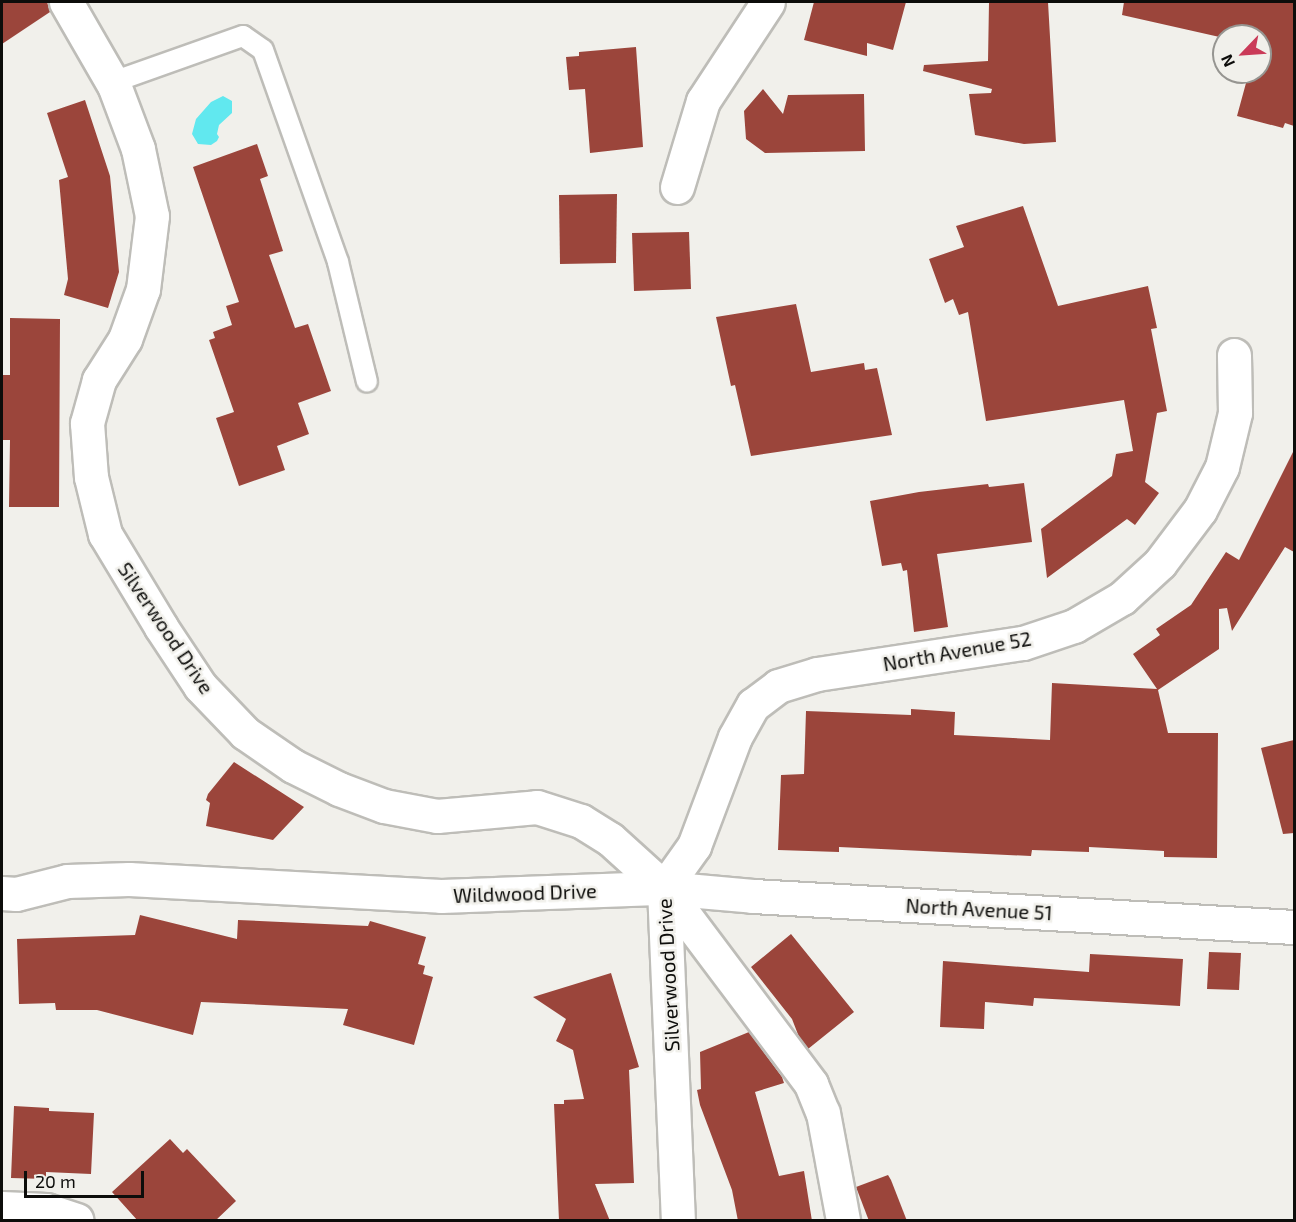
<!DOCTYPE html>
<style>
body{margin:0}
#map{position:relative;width:1296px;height:1222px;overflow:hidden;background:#f1f0eb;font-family:"Exo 2",sans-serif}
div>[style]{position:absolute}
.water>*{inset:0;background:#61e8ef}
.building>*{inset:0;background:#9b453b}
.roads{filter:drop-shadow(2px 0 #bebdb8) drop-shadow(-2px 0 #bebdb8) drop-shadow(0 2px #bebdb8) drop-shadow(0 -2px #bebdb8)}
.service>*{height:20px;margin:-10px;padding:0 10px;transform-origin:10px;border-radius:10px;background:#fff}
.minor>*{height:33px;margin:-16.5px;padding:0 16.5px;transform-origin:16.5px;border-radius:16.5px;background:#fff}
span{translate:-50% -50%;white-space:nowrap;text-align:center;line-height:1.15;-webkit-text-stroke:5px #f1f0eb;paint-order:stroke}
.street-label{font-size:20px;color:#0d0d0b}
.frame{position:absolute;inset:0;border:3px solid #0d0d0b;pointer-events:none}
.north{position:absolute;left:1212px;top:24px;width:60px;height:60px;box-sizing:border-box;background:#f1f0eb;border:2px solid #969591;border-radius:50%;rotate:245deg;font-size:16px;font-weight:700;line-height:24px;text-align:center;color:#0d0d0b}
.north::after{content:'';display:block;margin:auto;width:21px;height:27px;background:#ca3a58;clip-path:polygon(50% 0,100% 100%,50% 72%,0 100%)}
.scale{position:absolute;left:24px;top:1171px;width:120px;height:27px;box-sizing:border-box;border:3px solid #0d0d0b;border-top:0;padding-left:8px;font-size:18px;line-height:21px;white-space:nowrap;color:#0d0d0b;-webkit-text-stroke:4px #f1f0eb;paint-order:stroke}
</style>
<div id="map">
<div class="water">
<div style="clip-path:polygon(223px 96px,232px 101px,232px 113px,219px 125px,217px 134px,219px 137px,217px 141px,211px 145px,198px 144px,192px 134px,196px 119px,211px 102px)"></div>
</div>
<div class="building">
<div style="clip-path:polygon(2px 2px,47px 2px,50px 12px,2px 44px)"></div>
<div style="clip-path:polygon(814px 2px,906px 2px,893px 50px,867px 43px,867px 56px,804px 40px)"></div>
<div style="clip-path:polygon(989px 2px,1048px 2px,1056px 142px,1024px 144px,975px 135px,969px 94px,991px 93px,992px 89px,923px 71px,924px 65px,988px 61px)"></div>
<div style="clip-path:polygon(1124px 2px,1294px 2px,1294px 126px,1285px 123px,1283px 128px,1237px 116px,1249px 72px,1260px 72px,1260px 36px,1224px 38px,1122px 15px)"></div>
<div style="clip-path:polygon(636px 47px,643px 147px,590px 153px,585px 89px,569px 90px,566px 57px,579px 56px,579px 52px)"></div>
<div style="clip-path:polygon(763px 89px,783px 114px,788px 95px,864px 94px,865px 151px,765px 153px,746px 139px,744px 111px)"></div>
<div style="clip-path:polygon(85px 100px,110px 176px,119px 272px,108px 308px,64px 295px,68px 279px,59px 180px,68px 177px,47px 113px)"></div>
<div style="clip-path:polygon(257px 144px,268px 176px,260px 179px,283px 251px,269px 255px,295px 328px,308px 324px,331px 391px,298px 403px,309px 434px,277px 446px,285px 470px,239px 486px,216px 418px,234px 412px,209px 340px,215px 338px,213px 332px,232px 325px,226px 306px,239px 302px,193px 167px)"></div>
<div style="clip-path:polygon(617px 194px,616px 263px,560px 264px,559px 195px)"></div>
<div style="clip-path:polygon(1023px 206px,1058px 306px,1148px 286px,1157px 328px,1151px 329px,1167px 411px,1157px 413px,1145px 482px,1159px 493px,1135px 525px,1127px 519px,1047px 578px,1041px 529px,1112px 476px,1116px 454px,1133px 451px,1124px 400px,986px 421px,968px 312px,959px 315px,953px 299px,945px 303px,929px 259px,964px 247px,956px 226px)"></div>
<div style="clip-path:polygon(689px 232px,691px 289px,634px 291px,632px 233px)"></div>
<div style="clip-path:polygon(796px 304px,811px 372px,864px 363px,865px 370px,877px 368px,892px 435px,751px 456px,735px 385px,731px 386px,716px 317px)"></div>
<div style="clip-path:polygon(10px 318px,60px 319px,59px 507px,9px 507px,10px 440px,2px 440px,2px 375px,10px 375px)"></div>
<div style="clip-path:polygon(1294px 450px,1294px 552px,1285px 547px,1232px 631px,1227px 608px,1219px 609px,1219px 649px,1158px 690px,1168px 733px,1218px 733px,1217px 858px,1164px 857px,1164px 851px,1089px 847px,1089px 852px,1032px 850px,1031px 856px,839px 847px,839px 852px,778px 850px,781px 775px,804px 774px,806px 711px,911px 715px,911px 709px,955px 712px,954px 735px,1050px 740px,1052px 683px,1157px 689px,1133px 654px,1160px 635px,1156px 629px,1191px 605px,1226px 552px,1239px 560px)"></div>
<div style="clip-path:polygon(1024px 483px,1032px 542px,937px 554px,948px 627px,914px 632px,907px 570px,903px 571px,901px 563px,882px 566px,870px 501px,919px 492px,988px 484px,989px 487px)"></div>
<div style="clip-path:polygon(1294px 740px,1294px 833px,1283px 834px,1261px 748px)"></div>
<div style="clip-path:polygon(234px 762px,304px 807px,273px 840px,206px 826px,210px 803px,206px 800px,208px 794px)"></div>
<div style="clip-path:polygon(140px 915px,237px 939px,238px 920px,368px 926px,370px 921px,426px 937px,418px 964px,425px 966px,423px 974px,433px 977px,414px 1045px,343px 1025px,348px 1009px,201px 1002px,193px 1035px,97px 1010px,56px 1010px,55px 1003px,19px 1004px,17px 939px,135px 935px)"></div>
<div style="clip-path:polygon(791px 934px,854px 1012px,808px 1049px,799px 1037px,792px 1019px,751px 967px)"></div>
<div style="clip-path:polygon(1209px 952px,1241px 953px,1239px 990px,1207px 989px)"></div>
<div style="clip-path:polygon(1090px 954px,1183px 959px,1180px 1006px,1034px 998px,1033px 1006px,985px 1002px,984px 1029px,940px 1027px,943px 961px,1089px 972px)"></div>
<div style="clip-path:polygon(611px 973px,639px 1067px,629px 1070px,634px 1183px,595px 1184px,610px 1221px,559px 1221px,554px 1104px,564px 1104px,564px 1100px,584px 1099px,573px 1050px,556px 1041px,566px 1019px,533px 997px)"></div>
<div style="clip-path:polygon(749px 1032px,782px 1077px,784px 1083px,755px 1092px,779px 1176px,804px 1171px,812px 1221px,738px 1221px,732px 1190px,700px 1105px,697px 1090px,701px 1089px,700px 1052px)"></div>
<div style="clip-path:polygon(14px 1106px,49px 1108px,49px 1111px,94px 1113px,91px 1174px,46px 1172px,46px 1179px,11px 1178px)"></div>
<div style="clip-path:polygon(170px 1139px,183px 1153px,187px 1149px,236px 1201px,215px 1221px,138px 1221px,112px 1192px)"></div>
<div style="clip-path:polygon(888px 1175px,891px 1180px,907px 1221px,869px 1221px,856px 1187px)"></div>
</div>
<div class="roads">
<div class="service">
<div style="left:113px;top:82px;width:138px;rotate:-19.5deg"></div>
<div style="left:243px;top:36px;width:24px;rotate:35deg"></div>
<div style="left:263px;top:50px;width:225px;rotate:70.5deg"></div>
<div style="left:338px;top:262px;width:123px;rotate:76.4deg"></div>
</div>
<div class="minor">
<div style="left:66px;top:2px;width:96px;rotate:60deg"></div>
<div style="left:114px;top:85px;width:68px;rotate:69.4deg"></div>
<div style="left:138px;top:149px;width:68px;rotate:78.2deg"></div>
<div style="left:152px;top:216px;width:74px;rotate:97deg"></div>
<div style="left:143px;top:289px;width:53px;rotate:109.8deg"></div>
<div style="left:125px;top:339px;width:49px;rotate:122.4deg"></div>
<div style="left:99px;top:380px;width:45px;rotate:105.6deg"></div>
<div style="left:87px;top:423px;width:54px;rotate:85.8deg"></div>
<div style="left:91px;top:477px;width:59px;rotate:76.2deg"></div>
<div style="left:105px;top:534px;width:109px;rotate:58.9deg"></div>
<div style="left:161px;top:627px;width:71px;rotate:56.5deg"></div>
<div style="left:200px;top:686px;width:65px;rotate:46.2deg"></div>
<div style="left:245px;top:733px;width:58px;rotate:34.5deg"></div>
<div style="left:293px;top:766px;width:51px;rotate:26.6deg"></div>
<div style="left:339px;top:789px;width:48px;rotate:20.7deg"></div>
<div style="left:384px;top:806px;width:54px;rotate:10.7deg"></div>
<div style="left:437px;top:816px;width:100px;rotate:-5.1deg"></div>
<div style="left:537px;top:807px;width:46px;rotate:17.7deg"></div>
<div style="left:581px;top:821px;width:34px;rotate:32deg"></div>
<div style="left:610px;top:839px;width:73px;rotate:42.2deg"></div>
<div style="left:664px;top:888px;width:332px;rotate:87.6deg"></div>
<div style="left:677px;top:187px;width:90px;rotate:-73.2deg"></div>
<div style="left:703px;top:101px;width:118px;rotate:-56.7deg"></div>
<div style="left:664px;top:888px;width:52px;rotate:-54.5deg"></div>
<div style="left:694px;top:846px;width:116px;rotate:-69.4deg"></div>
<div style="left:735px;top:737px;width:37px;rotate:-61deg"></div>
<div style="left:753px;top:705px;width:31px;rotate:-37deg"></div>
<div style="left:778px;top:686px;width:41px;rotate:-17.1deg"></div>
<div style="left:817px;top:674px;width:208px;rotate:-8.6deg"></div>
<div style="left:1023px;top:643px;width:54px;rotate:-18.4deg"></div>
<div style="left:1074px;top:626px;width:56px;rotate:-30.3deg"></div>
<div style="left:1122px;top:598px;width:52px;rotate:-42.6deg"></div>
<div style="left:1160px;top:563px;width:66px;rotate:-53deg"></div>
<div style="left:1200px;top:510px;width:48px;rotate:-62.9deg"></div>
<div style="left:1222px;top:467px;width:56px;rotate:-76.5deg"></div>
<div style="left:1235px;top:413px;width:58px;rotate:-91deg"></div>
<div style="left:664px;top:888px;width:245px;rotate:53.1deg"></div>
<div style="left:811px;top:1084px;width:31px;rotate:68deg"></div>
<div style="left:823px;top:1113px;width:109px;rotate:79.4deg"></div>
<div style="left:2px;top:893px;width:14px;rotate:4deg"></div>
<div style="left:16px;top:894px;width:53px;rotate:-14.3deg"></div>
<div style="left:67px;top:881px;width:62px;rotate:-1.8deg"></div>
<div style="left:129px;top:879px;width:312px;rotate:3.1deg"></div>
<div style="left:441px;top:896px;width:223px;rotate:-2.1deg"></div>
<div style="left:664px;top:888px;width:89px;rotate:5.1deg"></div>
<div style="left:753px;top:896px;width:542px;rotate:3.28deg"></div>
<div style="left:2px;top:1208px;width:44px;rotate:2.6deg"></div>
<div style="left:46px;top:1210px;width:32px;rotate:18deg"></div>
</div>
</div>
<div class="street-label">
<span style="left:166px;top:628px;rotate:56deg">Silverwood Drive</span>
<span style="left:957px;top:651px;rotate:-10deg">North Avenue 52</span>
<span style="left:525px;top:893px;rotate:-2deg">Wildwood Drive</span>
<span style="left:979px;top:909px;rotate:3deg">North Avenue 51</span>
<span style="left:668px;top:975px;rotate:-93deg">Silverwood Drive</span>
</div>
<div class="frame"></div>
<div class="north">N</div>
<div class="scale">20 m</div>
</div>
